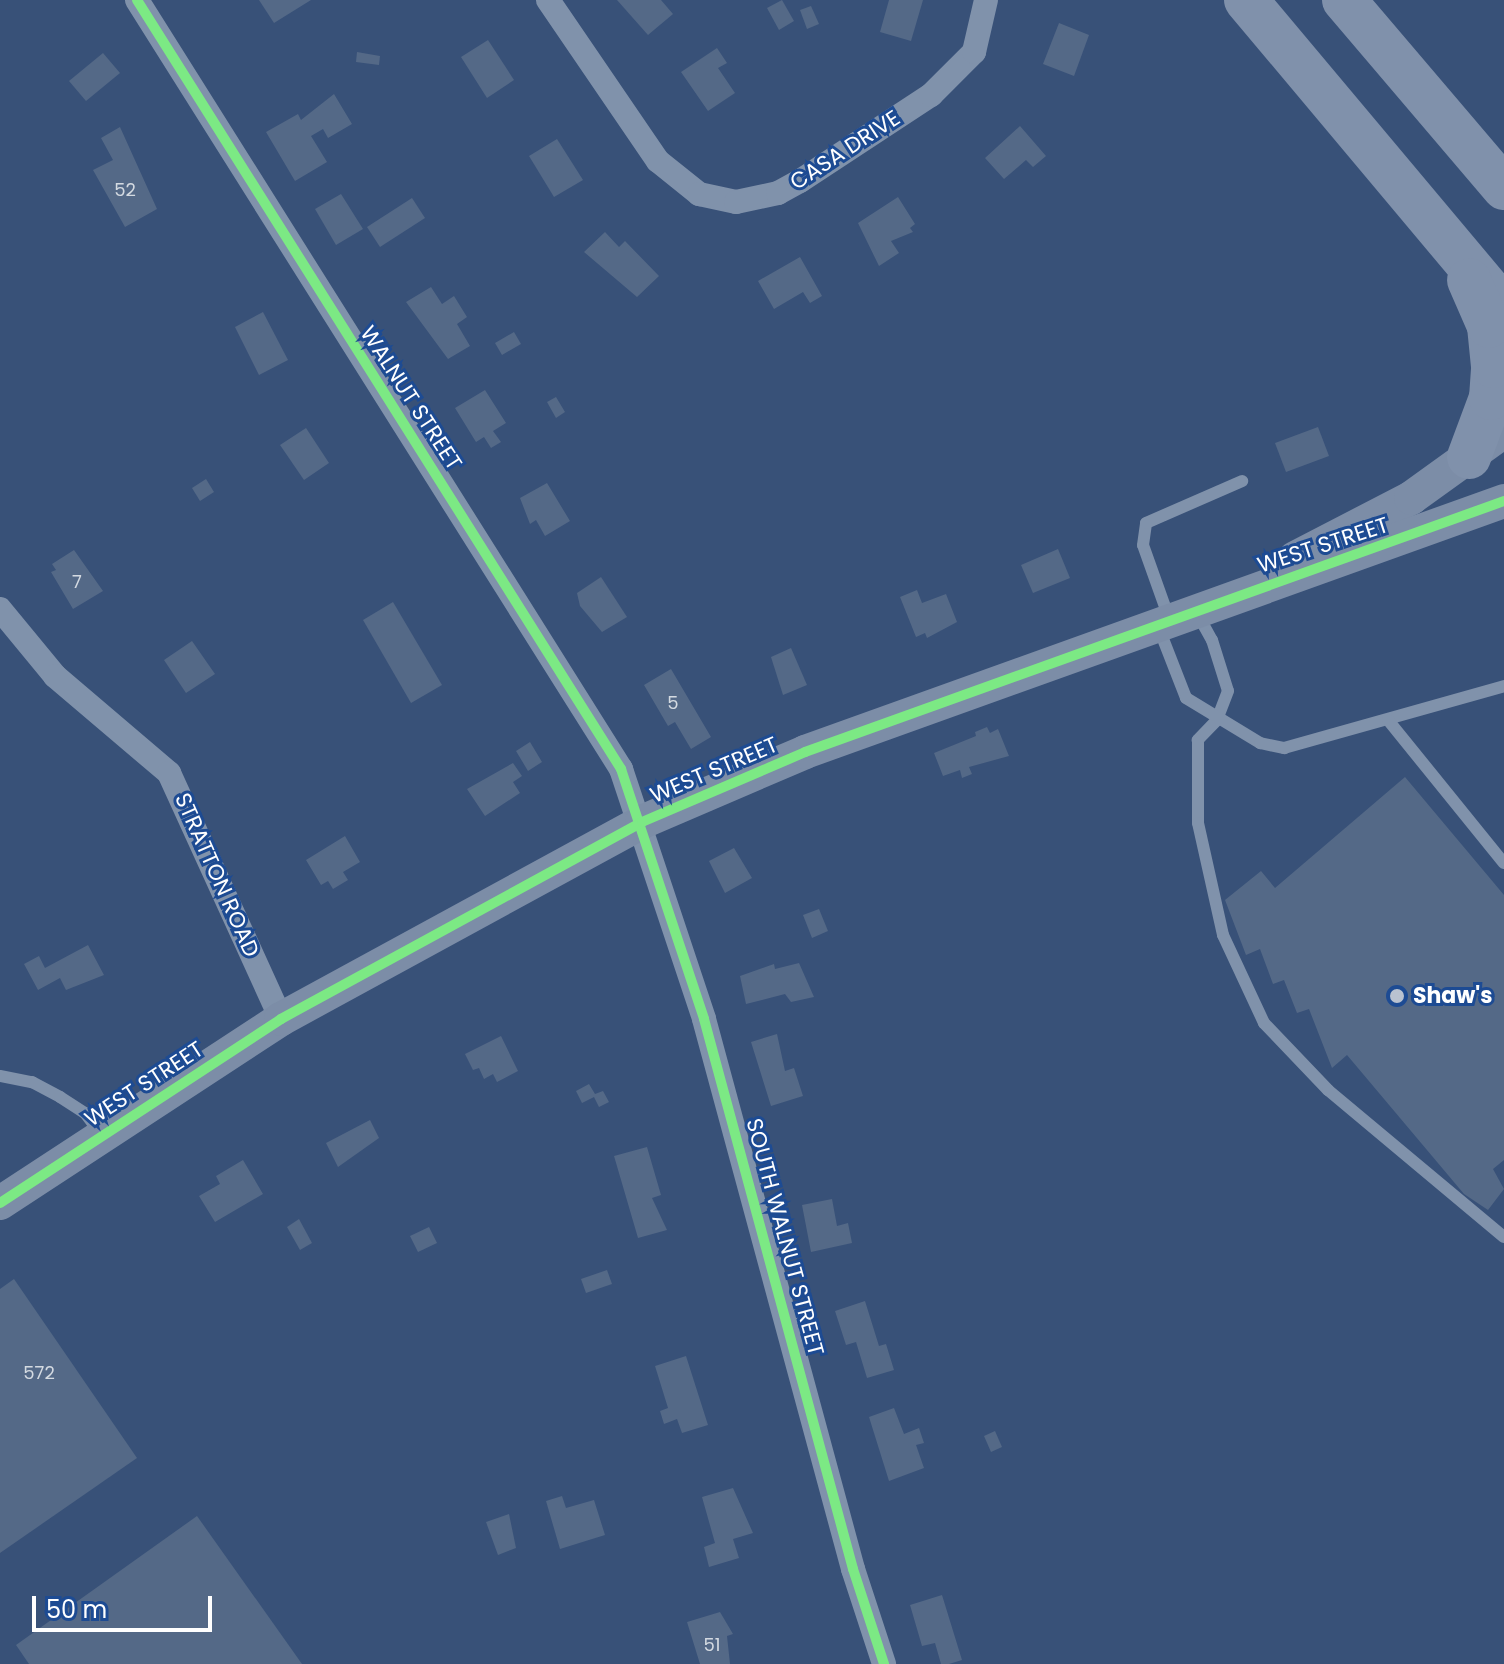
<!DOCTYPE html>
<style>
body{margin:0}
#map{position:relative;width:1504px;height:1664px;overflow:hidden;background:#385178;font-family:Poppins,sans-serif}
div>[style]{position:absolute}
.building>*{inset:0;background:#546987}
.lane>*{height:12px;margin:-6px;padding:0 6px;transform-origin:6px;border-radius:6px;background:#8092ab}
.street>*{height:24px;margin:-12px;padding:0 12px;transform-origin:12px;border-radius:12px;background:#8092ab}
.secondary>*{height:34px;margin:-17px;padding:0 17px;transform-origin:17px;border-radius:17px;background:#7c8da7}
.highway>*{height:44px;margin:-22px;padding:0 22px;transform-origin:22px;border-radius:22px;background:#8091ab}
.cycleway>*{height:10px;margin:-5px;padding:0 5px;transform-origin:5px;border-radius:5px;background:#7ce984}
.dots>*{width:22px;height:22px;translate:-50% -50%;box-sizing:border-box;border:4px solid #1d4b93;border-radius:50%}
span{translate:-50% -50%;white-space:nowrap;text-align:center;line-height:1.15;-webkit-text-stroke:6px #1d4b93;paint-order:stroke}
.number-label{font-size:18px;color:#d4dae1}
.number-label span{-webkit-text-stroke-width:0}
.street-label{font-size:22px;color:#fff}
.poi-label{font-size:22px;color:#fff;font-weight:700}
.left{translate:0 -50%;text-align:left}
.scale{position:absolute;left:32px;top:1596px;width:180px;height:36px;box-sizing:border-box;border:4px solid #fff;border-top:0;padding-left:10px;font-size:24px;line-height:28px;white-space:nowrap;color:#fff;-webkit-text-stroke:6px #1d4b93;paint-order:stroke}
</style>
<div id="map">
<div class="building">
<div style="clip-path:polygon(259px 0,311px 0,274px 23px)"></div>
<div style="clip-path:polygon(617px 0,661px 0,673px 14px,648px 35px)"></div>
<div style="clip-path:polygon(782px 0,794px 21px,779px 30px,767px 8px)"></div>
<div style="clip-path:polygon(889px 0,923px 0,911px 41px,880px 32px)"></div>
<div style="clip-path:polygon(811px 6px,819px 24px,807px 29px,800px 10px)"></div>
<div style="clip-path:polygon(1059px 23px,1089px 35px,1074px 76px,1043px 64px)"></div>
<div style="clip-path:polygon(488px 40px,514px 80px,487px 98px,461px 57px)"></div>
<div style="clip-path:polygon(717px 48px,727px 63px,718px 68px,735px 93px,708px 111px,681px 72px)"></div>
<div style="clip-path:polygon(357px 52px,380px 56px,379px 65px,356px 62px)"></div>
<div style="clip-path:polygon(103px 53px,120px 73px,86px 101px,69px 81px)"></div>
<div style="clip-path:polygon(334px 94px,352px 124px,328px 138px,323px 129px,311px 136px,327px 162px,295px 181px,266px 132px,298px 114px,301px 120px)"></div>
<div style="clip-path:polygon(1020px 126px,1046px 156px,1033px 167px,1026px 160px,1004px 179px,985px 158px)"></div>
<div style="clip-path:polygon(120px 127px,157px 209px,125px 227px,93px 170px,113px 160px,101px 138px)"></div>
<div style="clip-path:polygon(557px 139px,583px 180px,554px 197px,529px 156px)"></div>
<div style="clip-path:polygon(341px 194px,363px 229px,336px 245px,315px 209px)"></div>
<div style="clip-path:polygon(898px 197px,915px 224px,910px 228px,913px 232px,891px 241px,899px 253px,879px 266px,858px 223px)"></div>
<div style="clip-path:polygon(412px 198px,425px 218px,380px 247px,367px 227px)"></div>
<div style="clip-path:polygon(605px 232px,619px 247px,625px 241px,659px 276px,637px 297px,584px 252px)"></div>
<div style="clip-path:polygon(800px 257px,822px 296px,810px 303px,803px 292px,774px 309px,758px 281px)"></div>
<div style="clip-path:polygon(431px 287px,442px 304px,454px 296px,467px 317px,457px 324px,470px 346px,448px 359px,406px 302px)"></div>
<div style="clip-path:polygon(263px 312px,288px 360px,259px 375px,235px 327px)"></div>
<div style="clip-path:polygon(514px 332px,521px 344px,502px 355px,495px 343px)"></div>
<div style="clip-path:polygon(485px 390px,506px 423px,493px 431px,501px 442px,491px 448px,484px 437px,476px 442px,455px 408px)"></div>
<div style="clip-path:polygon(556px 397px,565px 412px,556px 418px,547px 402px)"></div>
<div style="clip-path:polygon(1318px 427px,1329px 456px,1286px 472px,1275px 443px)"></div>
<div style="clip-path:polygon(306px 428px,329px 463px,304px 480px,280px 445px)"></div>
<div style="clip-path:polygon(206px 479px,214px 492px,200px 501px,192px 488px)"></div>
<div style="clip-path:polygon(547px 483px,570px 521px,545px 536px,536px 520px,530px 524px,520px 498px)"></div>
<div style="clip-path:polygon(1058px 549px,1070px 578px,1033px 593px,1021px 565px)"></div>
<div style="clip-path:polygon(74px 550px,103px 591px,73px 609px,51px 572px,56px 570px,52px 564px)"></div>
<div style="clip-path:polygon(601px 577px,627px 617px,602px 632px,580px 606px,577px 593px)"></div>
<div style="clip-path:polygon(917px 590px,922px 603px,946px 594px,957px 622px,927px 638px,925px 633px,916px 637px,900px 597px)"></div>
<div style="clip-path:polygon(393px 602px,442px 685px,411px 703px,363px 620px)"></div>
<div style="clip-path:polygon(192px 641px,215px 674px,186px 693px,164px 660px)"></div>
<div style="clip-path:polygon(791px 648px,807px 685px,783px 695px,771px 657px)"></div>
<div style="clip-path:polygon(671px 669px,711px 737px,691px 749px,675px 722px,668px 726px,644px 685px)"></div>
<div style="clip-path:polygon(987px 727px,990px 733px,998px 729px,1009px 756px,969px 767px,972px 774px,962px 778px,960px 770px,943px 776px,934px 753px,976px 736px,975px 732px)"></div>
<div style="clip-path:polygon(530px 742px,542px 762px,528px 771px,516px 751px)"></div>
<div style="clip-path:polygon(513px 763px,522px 776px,513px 782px,520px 793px,485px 816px,467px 789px)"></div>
<div style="clip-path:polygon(1405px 777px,1504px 895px,1504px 1160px,1493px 1169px,1504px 1189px,1488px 1210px,1464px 1194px,1347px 1055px,1332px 1068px,1309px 1009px,1297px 1013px,1284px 980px,1273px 984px,1260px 949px,1246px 955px,1225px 900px,1261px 871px,1275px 888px)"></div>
<div style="clip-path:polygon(345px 836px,360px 862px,343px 872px,348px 880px,333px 889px,328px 881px,321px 885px,306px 860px)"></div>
<div style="clip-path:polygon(734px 848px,752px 878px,725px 893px,709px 861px)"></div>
<div style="clip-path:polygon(819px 909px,828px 931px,812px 938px,803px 915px)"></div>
<div style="clip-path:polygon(88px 945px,104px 975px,66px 990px,60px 978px,38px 990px,24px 964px,39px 956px,45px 968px)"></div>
<div style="clip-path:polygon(799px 963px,814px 997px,791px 1002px,785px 994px,746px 1004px,740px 976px,774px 964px,775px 969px)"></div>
<div style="clip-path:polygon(777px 1034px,785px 1071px,794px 1068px,803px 1096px,771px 1106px,751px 1042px)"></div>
<div style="clip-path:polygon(501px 1036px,518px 1071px,497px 1082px,493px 1074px,484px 1079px,479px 1068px,473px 1070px,465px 1054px)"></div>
<div style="clip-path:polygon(589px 1084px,595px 1094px,603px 1091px,609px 1102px,599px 1107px,594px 1097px,582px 1103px,576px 1091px)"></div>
<div style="clip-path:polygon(370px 1120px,379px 1138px,338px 1167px,326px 1143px)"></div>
<div style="clip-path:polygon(647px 1147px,661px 1195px,652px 1198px,667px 1230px,638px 1238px,614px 1156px)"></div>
<div style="clip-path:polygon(243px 1160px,263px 1194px,215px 1222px,199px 1196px,220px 1184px,216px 1176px)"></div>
<div style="clip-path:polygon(832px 1199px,837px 1226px,848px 1223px,852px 1243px,811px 1252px,802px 1205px)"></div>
<div style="clip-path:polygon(299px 1219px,312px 1243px,300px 1250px,287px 1227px)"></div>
<div style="clip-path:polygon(429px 1227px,437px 1243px,418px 1252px,410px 1236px)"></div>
<div style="clip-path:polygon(607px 1270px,612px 1284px,586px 1293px,581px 1279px)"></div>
<div style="clip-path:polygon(14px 1279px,137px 1458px,0 1553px,0 1289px)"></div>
<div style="clip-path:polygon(865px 1301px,879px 1346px,886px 1344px,894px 1370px,867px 1378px,856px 1342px,846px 1345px,835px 1311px)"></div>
<div style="clip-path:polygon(686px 1356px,708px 1425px,682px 1433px,677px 1419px,664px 1424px,660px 1411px,668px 1408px,655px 1366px)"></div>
<div style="clip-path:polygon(894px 1408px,904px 1434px,919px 1428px,924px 1443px,916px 1445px,924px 1468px,889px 1481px,869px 1417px)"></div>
<div style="clip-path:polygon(995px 1431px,1002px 1447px,991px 1452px,984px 1436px)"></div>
<div style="clip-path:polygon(733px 1488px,753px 1533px,733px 1539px,739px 1558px,709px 1567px,704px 1547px,715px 1543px,702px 1497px)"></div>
<div style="clip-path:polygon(562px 1496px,566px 1508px,594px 1500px,605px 1535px,560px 1549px,546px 1501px)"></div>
<div style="clip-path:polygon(509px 1514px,516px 1548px,498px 1555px,486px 1522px)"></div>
<div style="clip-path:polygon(197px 1516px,302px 1664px,29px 1664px,16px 1645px)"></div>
<div style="clip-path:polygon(942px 1595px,962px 1660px,949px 1664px,941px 1664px,935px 1643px,922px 1646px,910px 1605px)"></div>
<div style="clip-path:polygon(720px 1612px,733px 1634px,727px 1636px,730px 1664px,700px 1664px,687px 1622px)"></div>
</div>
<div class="lane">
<div style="left:1198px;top:615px;width:29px;rotate:61deg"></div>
<div style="left:1212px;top:640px;width:53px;rotate:72.6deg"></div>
<div style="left:1228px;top:691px;width:31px;rotate:111deg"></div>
<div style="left:1217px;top:720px;width:28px;rotate:134deg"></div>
<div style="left:1198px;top:740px;width:83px;rotate:90deg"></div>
<div style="left:1198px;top:823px;width:115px;rotate:77.4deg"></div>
<div style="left:1223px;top:935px;width:97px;rotate:65deg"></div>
<div style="left:1264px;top:1023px;width:93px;rotate:46.3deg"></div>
<div style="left:1328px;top:1090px;width:229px;rotate:39.9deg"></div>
<div style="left:1169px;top:618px;width:77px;rotate:-109.6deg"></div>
<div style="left:1143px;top:545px;width:22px;rotate:-82deg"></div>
<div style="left:1146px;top:523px;width:105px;rotate:-23.6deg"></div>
<div style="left:1158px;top:626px;width:77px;rotate:68.7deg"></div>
<div style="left:1186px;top:698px;width:87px;rotate:31.3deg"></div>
<div style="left:1260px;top:743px;width:25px;rotate:12deg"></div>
<div style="left:1284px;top:748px;width:229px;rotate:-15.7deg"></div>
<div style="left:1388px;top:720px;width:184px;rotate:51deg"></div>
<div style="left:0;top:1076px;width:33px;rotate:11deg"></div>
<div style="left:32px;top:1082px;width:32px;rotate:28deg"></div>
<div style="left:60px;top:1097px;width:30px;rotate:33deg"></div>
<div style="left:85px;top:1113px;width:26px;rotate:53deg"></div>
</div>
<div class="street">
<div style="left:137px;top:0;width:909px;rotate:57.81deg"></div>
<div style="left:621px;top:769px;width:263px;rotate:71.6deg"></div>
<div style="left:704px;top:1019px;width:570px;rotate:74.84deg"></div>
<div style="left:853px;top:1569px;width:100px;rotate:71.9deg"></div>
<div style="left:548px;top:0;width:195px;rotate:55.7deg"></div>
<div style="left:658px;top:161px;width:53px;rotate:38.8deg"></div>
<div style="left:699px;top:194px;width:38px;rotate:12deg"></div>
<div style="left:736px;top:202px;width:43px;rotate:-12.1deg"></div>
<div style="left:778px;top:193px;width:25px;rotate:-29deg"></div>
<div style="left:800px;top:181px;width:157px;rotate:-33.3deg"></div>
<div style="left:931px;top:95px;width:61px;rotate:-45deg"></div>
<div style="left:974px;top:52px;width:53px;rotate:-77deg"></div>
<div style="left:0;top:609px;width:87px;rotate:50.6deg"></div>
<div style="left:55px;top:676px;width:150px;rotate:40.4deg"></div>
<div style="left:169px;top:773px;width:270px;rotate:65.5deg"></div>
</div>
<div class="secondary">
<div style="left:1295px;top:558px;width:131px;rotate:-27.3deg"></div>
<div style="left:1411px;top:498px;width:115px;rotate:-35.8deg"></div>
<div style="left:0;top:1203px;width:336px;rotate:-33.2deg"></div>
<div style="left:281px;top:1019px;width:411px;rotate:-28.6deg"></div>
<div style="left:642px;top:822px;width:177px;rotate:-23.2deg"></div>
<div style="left:805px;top:752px;width:743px;rotate:-19.75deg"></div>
</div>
<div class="highway">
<div style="left:1246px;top:0;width:402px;rotate:50deg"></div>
<div style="left:1344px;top:0;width:247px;rotate:49.6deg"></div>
<div style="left:1469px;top:457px;width:63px;rotate:-69.6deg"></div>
<div style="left:1491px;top:398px;width:32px;rotate:-86deg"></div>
<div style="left:1493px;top:366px;width:40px;rotate:-95.7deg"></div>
<div style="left:1489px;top:326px;width:50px;rotate:-113.5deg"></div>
</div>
<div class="cycleway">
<div style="left:137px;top:0;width:909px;rotate:57.81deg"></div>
<div style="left:621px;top:769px;width:263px;rotate:71.6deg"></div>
<div style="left:704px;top:1019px;width:570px;rotate:74.84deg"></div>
<div style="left:853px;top:1569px;width:100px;rotate:71.9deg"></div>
<div style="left:0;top:1203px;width:336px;rotate:-33.2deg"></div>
<div style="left:281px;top:1019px;width:411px;rotate:-28.6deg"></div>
<div style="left:642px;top:822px;width:177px;rotate:-23.2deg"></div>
<div style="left:805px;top:752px;width:743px;rotate:-19.75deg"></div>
</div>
<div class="dots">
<div style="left:1397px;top:996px;background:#b9c2d0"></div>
</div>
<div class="number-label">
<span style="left:125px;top:190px">52</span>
<span style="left:77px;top:582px">7</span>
<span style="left:673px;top:703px">5</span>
<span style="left:39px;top:1373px">572</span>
<span style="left:712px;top:1645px">51</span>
</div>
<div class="street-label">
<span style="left:845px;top:150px;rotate:-33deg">CASA DRIVE</span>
<span style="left:411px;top:398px;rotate:57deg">WALNUT STREET</span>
<span style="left:1323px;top:545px;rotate:-18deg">WEST STREET</span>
<span style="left:714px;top:770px;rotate:-23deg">WEST STREET</span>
<span style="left:217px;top:875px;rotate:66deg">STRATTON ROAD</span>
<span style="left:144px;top:1084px;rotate:-33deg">WEST STREET</span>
<span style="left:785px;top:1237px;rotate:75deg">SOUTH WALNUT STREET</span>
</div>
<div class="poi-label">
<span class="left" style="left:1413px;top:996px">Shaw's</span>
</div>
<div class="scale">50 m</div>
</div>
